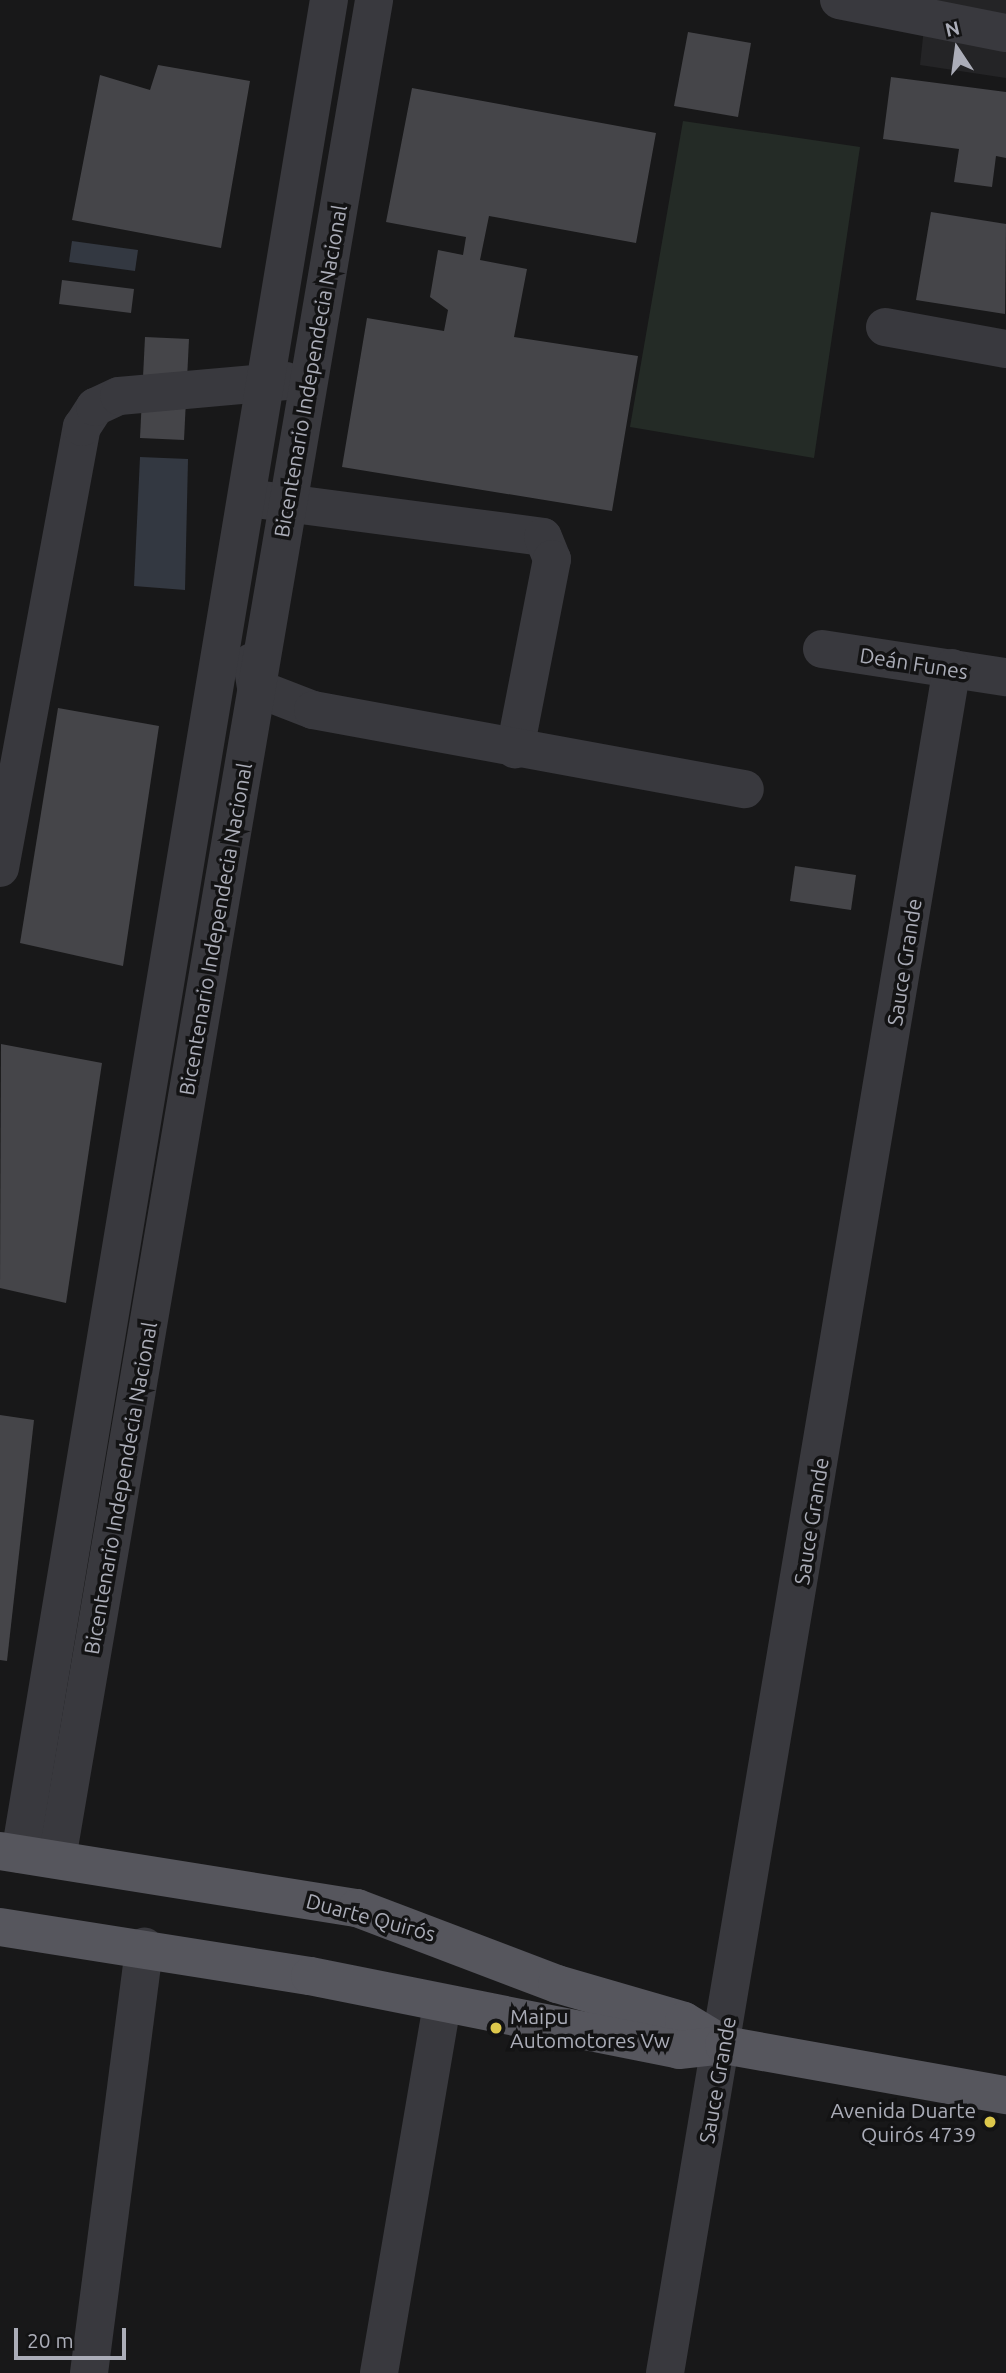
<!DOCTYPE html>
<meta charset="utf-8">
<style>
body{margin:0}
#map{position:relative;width:1006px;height:2373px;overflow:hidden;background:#181819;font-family:Ubuntu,sans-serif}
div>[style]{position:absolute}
.built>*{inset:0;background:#242426}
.green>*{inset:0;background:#242b26}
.water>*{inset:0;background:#333841}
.building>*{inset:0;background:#454549}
.minor>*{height:38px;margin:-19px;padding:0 19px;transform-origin:19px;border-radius:19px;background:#39393e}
.major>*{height:38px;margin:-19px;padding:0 19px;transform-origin:19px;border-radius:19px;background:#56565d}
.dots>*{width:19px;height:19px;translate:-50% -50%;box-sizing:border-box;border:4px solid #131314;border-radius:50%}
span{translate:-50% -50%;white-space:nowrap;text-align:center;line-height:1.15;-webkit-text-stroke:7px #131314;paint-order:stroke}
.street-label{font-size:21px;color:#abadb8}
.poi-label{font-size:21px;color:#abadb8}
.left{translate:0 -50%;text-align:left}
.right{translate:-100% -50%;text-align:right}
.north{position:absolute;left:922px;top:14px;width:70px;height:70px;-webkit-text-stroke:5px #131314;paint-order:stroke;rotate:347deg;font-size:19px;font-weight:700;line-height:28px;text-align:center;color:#abadb8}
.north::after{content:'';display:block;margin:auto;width:24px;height:32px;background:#abadb8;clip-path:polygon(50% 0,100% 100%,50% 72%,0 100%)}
.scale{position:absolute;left:14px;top:2328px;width:112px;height:32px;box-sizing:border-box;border:4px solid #abadb8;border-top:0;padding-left:9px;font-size:21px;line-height:24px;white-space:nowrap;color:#abadb8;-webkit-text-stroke:5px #131314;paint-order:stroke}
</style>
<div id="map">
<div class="built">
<div style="clip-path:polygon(927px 0,1006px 0,1006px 78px,920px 65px)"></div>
</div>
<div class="green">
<div style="clip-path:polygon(683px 121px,860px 147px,814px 458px,630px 427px)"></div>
</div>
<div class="water">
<div style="clip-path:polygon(72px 241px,138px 250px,135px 271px,69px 262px)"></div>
<div style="clip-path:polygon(140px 457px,188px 459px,185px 590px,134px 586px)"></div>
</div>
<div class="building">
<div style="clip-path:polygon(688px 32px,751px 43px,738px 117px,674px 106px)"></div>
<div style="clip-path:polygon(158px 65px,250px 81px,221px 248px,72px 220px,100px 75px,150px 90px)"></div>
<div style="clip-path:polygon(891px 77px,1006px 92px,1006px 158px,996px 156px,992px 187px,954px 182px,959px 149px,883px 139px)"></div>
<div style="clip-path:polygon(412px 88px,656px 133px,636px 243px,489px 216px,480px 260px,527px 269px,514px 337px,638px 356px,612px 511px,342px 467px,367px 318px,444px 331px,448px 310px,430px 297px,438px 250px,463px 255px,466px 237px,386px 222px)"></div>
<div style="clip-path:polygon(931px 212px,1006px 224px,1005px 314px,916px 300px)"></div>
<div style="clip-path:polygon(62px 280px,134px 289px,131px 313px,59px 304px)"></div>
<div style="clip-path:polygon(145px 337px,189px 339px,184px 440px,140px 438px)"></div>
<div style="clip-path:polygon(58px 708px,159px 726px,123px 966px,20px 943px)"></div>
<div style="clip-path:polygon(795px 866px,856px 875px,851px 910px,790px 901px)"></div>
<div style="clip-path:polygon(1px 1044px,102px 1063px,66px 1303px,0 1288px)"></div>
<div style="clip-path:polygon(0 1415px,34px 1420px,7px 1661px,0 1660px)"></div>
</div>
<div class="minor">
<div style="left:839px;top:0;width:170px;rotate:11.2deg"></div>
<div style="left:885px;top:327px;width:123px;rotate:10.3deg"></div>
<div style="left:263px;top:500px;width:282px;rotate:7.5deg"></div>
<div style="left:543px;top:537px;width:24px;rotate:68deg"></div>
<div style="left:552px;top:559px;width:194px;rotate:101deg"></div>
<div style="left:822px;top:649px;width:186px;rotate:8.7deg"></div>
<div style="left:252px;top:662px;width:26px;rotate:81deg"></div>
<div style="left:256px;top:688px;width:61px;rotate:21.1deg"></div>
<div style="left:313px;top:710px;width:439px;rotate:10.4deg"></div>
<div style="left:0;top:868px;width:449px;rotate:-79.5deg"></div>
<div style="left:82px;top:427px;width:24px;rotate:-57deg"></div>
<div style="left:95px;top:407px;width:26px;rotate:-25deg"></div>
<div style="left:119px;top:396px;width:168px;rotate:-5.1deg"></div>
<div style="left:20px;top:1854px;width:1880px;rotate:-80.54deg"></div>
<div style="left:57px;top:1859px;width:1886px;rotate:-80.32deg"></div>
<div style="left:89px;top:2373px;width:430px;rotate:-82.6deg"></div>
<div style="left:379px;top:2373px;width:374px;rotate:-80.3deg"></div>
<div style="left:665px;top:2373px;width:1729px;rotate:-80.45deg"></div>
</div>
<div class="major">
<div style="left:0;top:1851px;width:362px;rotate:9.1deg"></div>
<div style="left:357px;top:1908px;width:214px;rotate:20.8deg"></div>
<div style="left:557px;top:1984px;width:132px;rotate:16.2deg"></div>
<div style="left:684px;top:2021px;width:47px;rotate:31deg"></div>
<div style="left:0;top:1927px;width:314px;rotate:9deg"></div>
<div style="left:310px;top:1976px;width:376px;rotate:11.3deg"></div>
<div style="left:679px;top:2050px;width:45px;rotate:-6.3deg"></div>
<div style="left:724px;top:2045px;width:286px;rotate:10.1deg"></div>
</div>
<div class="dots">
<div style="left:496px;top:2028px;background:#ddc84c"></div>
<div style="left:990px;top:2122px;background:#ddc84c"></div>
</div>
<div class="street-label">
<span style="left:310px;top:371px;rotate:-80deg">Bicentenario Independecia Nacional</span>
<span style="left:914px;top:663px;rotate:9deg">Deán Funes</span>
<span style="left:215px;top:929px;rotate:-80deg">Bicentenario Independecia Nacional</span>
<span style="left:904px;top:962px;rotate:-81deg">Sauce Grande</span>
<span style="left:120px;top:1488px;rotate:-80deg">Bicentenario Independecia Nacional</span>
<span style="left:811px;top:1521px;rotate:-81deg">Sauce Grande</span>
<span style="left:371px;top:1917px;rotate:15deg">Duarte Quirós</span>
<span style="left:717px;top:2080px;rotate:-80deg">Sauce Grande</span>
</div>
<div class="poi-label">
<span class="left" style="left:510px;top:2028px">Maipu<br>Automotores Vw</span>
<span class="right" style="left:976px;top:2122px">Avenida Duarte<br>Quirós 4739</span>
</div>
<div class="north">N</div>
<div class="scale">20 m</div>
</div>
